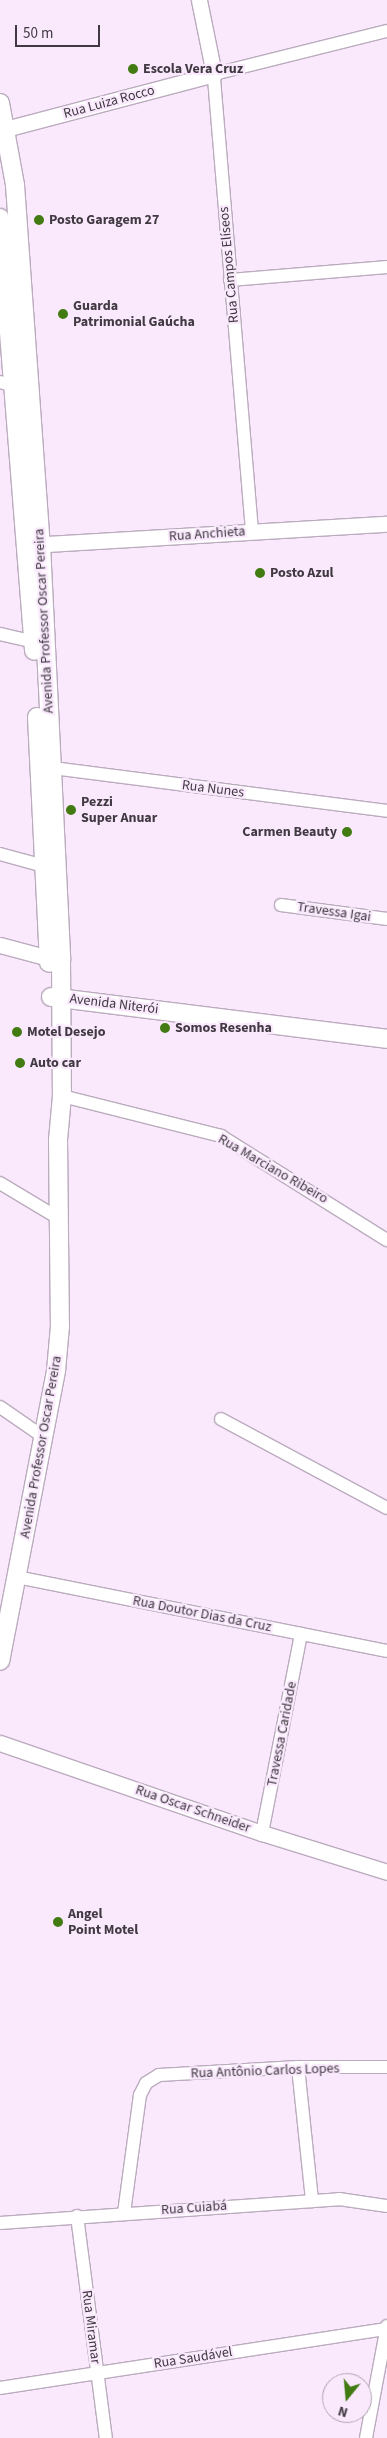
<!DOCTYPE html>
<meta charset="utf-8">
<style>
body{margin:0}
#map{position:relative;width:387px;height:2438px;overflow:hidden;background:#fae9fd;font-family:"Source Sans 3",sans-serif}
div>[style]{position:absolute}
.roads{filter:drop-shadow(1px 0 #bbabbe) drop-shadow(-1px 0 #bbabbe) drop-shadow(0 1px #bbabbe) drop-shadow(0 -1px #bbabbe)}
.minor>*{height:12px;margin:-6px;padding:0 6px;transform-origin:6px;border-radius:6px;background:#fff}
.tertiary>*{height:15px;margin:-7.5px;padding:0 7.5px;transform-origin:7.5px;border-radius:7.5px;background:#fff}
.secondary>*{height:18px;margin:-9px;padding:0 9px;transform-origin:9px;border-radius:9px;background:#fff}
.dots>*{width:14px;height:14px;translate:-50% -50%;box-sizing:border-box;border:2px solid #fae9fd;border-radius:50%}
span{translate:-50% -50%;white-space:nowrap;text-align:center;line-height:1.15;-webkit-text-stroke:4.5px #fae9fd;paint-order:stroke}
.poi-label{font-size:14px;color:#403941;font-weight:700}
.left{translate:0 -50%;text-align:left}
.right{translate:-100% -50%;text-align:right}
.street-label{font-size:14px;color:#403941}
.north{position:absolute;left:322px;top:2373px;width:50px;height:50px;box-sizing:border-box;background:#fae9fd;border:1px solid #b0a3b2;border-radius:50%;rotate:197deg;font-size:14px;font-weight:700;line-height:20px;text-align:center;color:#403941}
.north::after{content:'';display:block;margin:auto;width:18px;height:22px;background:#417b12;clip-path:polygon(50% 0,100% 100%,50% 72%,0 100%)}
.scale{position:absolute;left:15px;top:25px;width:85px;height:22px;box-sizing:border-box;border:2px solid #403941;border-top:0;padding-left:6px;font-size:15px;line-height:18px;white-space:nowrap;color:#403941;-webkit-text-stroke:4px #fae9fd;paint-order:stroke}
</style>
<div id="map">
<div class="roads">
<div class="minor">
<div style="left:230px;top:280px;width:158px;rotate:-4.7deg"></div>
<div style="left:0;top:382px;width:16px;rotate:15deg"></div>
<div style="left:252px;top:531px;width:459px;rotate:-94.8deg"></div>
<div style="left:214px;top:74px;width:178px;rotate:-14deg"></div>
<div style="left:0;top:634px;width:35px;rotate:13deg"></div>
<div style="left:45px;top:767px;width:345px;rotate:7.3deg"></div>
<div style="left:0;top:854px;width:46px;rotate:15.3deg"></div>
<div style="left:281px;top:905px;width:107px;rotate:7.5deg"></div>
<div style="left:62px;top:1096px;width:164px;rotate:14.1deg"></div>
<div style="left:221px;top:1136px;width:196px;rotate:32.1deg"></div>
<div style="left:0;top:1183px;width:68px;rotate:31.1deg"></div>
<div style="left:0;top:1407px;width:55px;rotate:34.6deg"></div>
<div style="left:221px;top:1419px;width:188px;rotate:28.2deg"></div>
<div style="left:17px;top:1577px;width:377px;rotate:11.3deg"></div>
<div style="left:262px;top:1833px;width:203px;rotate:-78.9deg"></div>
<div style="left:298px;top:2067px;width:135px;rotate:84deg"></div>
<div style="left:124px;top:2213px;width:119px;rotate:-82.3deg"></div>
<div style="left:140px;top:2095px;width:13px;rotate:-63deg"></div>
<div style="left:146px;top:2083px;width:15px;rotate:-32deg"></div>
<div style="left:159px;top:2075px;width:139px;rotate:-3.3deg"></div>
<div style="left:298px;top:2067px;width:89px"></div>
<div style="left:77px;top:2216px;width:224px;rotate:82.6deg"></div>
<div style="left:0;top:2223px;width:340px;rotate:-4deg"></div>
<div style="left:339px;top:2199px;width:49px;rotate:8.3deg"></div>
<div style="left:0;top:2388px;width:390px;rotate:-8.7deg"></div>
<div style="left:366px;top:2438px;width:114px;rotate:-79.4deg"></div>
</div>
<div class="tertiary">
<div style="left:5px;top:129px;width:216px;rotate:-14.7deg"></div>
<div style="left:214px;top:74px;width:76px;rotate:-101.5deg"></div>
<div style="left:29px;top:545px;width:359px;rotate:-3.4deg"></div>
<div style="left:0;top:945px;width:62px;rotate:14.9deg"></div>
<div style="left:0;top:1743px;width:277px;rotate:19deg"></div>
<div style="left:262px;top:1833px;width:131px;rotate:17.3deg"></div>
</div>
<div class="secondary">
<div style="left:0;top:103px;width:83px;rotate:79.6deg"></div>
<div style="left:15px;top:185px;width:361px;rotate:85.9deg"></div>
<div style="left:41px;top:545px;width:416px;rotate:87.2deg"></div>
<div style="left:61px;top:961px;width:135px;rotate:89.6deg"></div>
<div style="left:62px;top:1096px;width:44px;rotate:95.2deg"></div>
<div style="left:58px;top:1140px;width:186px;rotate:89.4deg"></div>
<div style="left:60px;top:1326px;width:45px;rotate:95.1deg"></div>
<div style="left:56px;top:1371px;width:295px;rotate:100.9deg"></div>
<div style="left:0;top:218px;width:434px;rotate:85.5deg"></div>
<div style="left:37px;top:717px;width:246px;rotate:87.2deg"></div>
<div style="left:51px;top:997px;width:339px;rotate:7.1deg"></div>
</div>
</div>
<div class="dots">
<div style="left:133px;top:69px;background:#417b12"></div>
<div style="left:39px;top:220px;background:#417b12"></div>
<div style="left:63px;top:314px;background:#417b12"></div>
<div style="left:260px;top:573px;background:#417b12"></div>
<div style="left:71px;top:810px;background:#417b12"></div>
<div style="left:347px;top:832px;background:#417b12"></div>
<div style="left:165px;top:1028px;background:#417b12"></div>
<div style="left:17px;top:1032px;background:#417b12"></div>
<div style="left:20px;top:1063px;background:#417b12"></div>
<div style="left:58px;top:1922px;background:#417b12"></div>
</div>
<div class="poi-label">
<span class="left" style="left:143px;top:69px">Escola Vera Cruz</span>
<span class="left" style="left:49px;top:220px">Posto Garagem 27</span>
<span class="left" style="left:73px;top:314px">Guarda<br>Patrimonial Gaúcha</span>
<span class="left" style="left:270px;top:573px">Posto Azul</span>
<span class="left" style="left:81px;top:810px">Pezzi<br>Super Anuar</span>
<span class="right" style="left:337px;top:832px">Carmen Beauty</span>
<span class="left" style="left:175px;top:1028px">Somos Resenha</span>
<span class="left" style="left:27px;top:1032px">Motel Desejo</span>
<span class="left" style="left:30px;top:1063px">Auto car</span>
<span class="left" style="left:68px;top:1922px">Angel<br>Point Motel</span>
</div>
<div class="street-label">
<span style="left:109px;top:102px;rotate:-15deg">Rua Luiza Rocco</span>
<span style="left:229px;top:265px;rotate:-95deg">Rua Campos Elíseos</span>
<span style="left:207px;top:534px;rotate:-4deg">Rua Anchieta</span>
<span style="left:44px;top:621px;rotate:-93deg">Avenida Professor Oscar Pereira</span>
<span style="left:213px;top:789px;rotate:7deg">Rua Nunes</span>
<span style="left:334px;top:912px;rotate:8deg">Travessa Igai</span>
<span style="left:114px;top:1004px;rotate:7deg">Avenida Niterói</span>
<span style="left:273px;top:1169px;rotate:30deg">Rua Marciano Ribeiro</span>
<span style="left:41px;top:1447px;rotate:-80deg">Avenida Professor Oscar Pereira</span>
<span style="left:202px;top:1614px;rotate:11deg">Rua Doutor Dias da Cruz</span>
<span style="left:282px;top:1734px;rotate:-79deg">Travessa Caridade</span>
<span style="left:193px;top:1809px;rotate:19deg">Rua Oscar Schneider</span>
<span style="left:265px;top:2071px;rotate:-2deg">Rua Antônio Carlos Lopes</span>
<span style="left:194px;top:2208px;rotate:-4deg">Rua Cuiabá</span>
<span style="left:91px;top:2327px;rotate:83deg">Rua Miramar</span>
<span style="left:193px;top:2358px;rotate:-9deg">Rua Saudável</span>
</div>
<div class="north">N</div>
<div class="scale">50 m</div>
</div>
